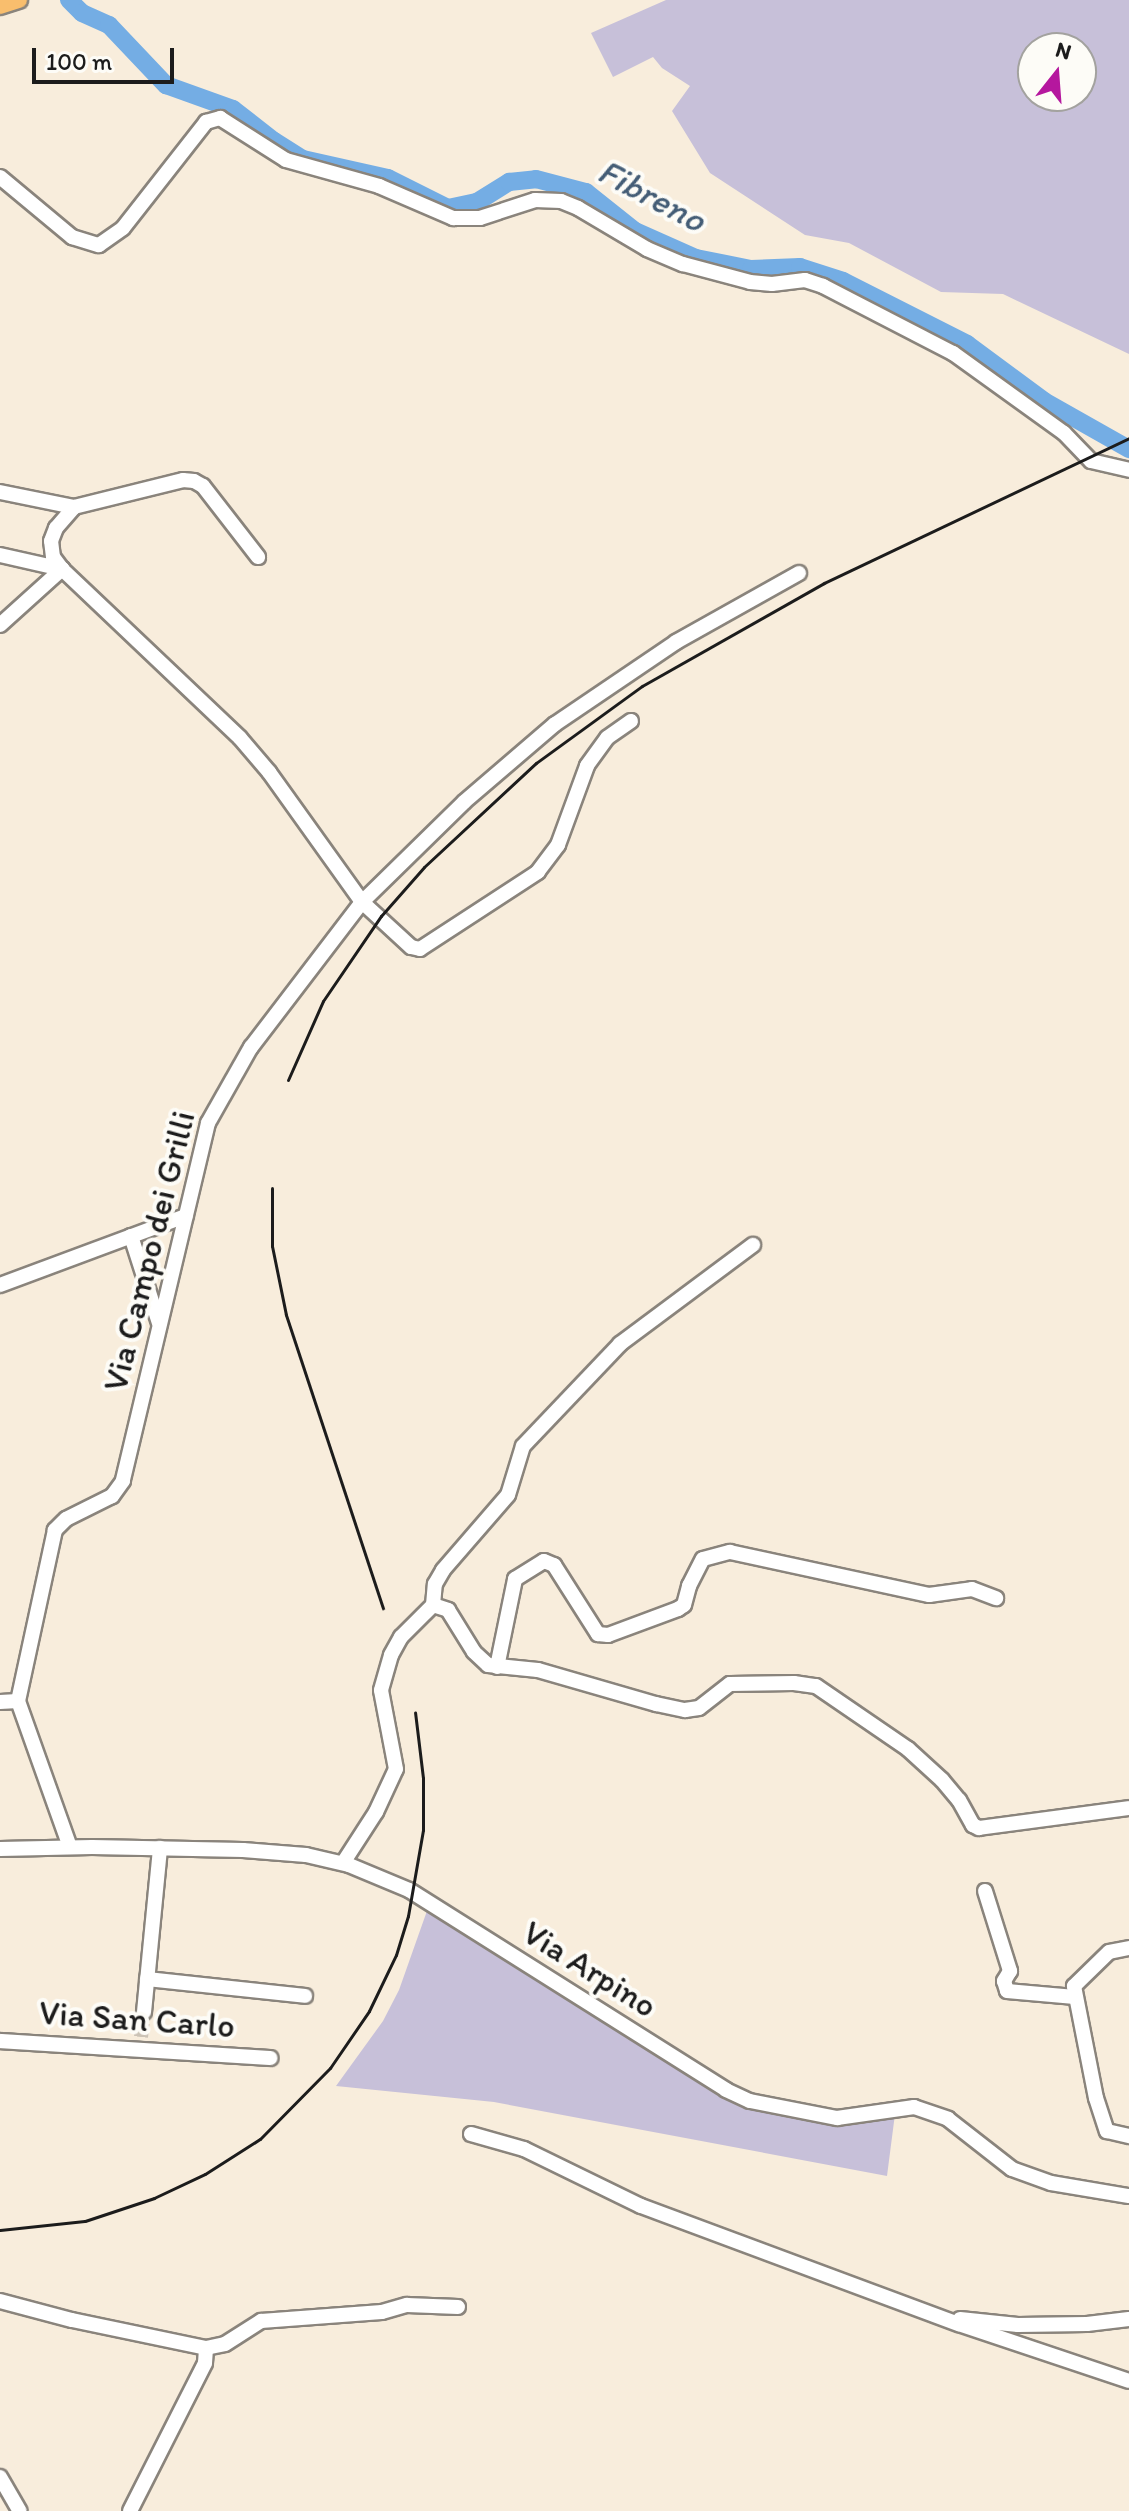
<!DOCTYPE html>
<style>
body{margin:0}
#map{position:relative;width:1129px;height:2511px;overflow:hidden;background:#f8eddc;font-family:Itim,sans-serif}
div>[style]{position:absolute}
.industrial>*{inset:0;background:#c7c0d9}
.river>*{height:18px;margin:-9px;padding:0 9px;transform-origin:9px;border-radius:9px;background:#74ade4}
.minor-tunnel>*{height:14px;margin-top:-7px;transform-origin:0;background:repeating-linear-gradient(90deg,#ccc3b6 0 14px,transparent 0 21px)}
.roads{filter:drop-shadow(2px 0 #8a847c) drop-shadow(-2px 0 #8a847c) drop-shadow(0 2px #8a847c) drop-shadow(0 -2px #8a847c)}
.minor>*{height:14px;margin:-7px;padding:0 7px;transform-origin:7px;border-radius:7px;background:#fff}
.major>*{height:16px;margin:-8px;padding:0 8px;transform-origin:8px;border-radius:8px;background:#f9be6d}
.rail>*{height:3px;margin:-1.5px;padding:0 1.5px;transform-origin:1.5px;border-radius:1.5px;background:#1c1c1c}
span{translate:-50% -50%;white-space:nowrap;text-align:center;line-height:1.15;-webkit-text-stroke:8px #fdfcf7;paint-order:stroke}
.street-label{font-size:34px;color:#1c1c1c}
.water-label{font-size:36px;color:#445d76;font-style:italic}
.north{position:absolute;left:1017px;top:32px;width:80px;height:80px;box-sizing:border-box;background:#fdfcf7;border:2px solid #a3a29f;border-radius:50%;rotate:17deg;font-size:22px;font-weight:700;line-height:32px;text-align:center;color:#1c1c1c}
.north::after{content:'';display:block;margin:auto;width:28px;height:36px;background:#b5179e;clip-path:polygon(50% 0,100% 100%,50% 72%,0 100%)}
.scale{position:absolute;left:32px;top:48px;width:142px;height:36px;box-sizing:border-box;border:4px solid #1c1c1c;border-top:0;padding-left:10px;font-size:24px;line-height:28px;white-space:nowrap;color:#1c1c1c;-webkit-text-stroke:6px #fdfcf7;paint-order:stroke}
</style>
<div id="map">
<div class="industrial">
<div style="clip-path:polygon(evenodd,666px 0,1129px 0,1129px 354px,1003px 294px,941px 292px,849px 243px,805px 235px,710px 173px,672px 111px,690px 86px,662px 68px,653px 57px,613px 77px,591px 33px,666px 0,1081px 48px,1081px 96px,1033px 96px,1033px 48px,1081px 48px)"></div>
<div style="clip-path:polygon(428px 1908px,724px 2093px,817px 2121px,895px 2114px,887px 2176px,494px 2102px,336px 2086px,383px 2021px,399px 1990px)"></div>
</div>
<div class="river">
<div style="left:69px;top:0;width:18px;rotate:45deg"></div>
<div style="left:82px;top:13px;width:30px;rotate:24deg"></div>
<div style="left:109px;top:25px;width:83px;rotate:46.5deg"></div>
<div style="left:166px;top:85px;width:71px;rotate:19.7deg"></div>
<div style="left:233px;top:109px;width:52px;rotate:38deg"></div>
<div style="left:274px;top:141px;width:34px;rotate:32deg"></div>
<div style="left:303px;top:159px;width:87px;rotate:12.6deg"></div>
<div style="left:388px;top:178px;width:67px;rotate:26.6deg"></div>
<div style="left:448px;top:208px;width:30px;rotate:-12deg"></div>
<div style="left:477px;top:202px;width:38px;rotate:-32deg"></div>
<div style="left:509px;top:182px;width:27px;rotate:-6deg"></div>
<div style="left:536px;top:179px;width:52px;rotate:14.6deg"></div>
<div style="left:586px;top:192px;width:63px;rotate:38.5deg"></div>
<div style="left:635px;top:231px;width:67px;rotate:23.9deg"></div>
<div style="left:696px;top:258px;width:56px;rotate:11.3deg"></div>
<div style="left:751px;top:269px;width:49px;rotate:-2.3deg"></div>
<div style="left:800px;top:267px;width:45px;rotate:18deg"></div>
<div style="left:843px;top:281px;width:139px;rotate:26.9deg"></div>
<div style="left:967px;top:344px;width:96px;rotate:36.5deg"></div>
<div style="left:1044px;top:401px;width:98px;rotate:29.5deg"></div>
</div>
<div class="minor-tunnel">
<div style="left:141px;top:2037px;width:25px;rotate:-83deg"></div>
</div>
<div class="roads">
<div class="minor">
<div style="left:0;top:177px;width:94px;rotate:39.8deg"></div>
<div style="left:72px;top:237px;width:28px;rotate:17deg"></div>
<div style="left:99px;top:245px;width:29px;rotate:-35deg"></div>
<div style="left:123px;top:228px;width:135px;rotate:-51.9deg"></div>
<div style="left:206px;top:122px;width:15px;rotate:-16deg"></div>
<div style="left:220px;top:118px;width:78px;rotate:32.5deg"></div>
<div style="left:286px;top:160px;width:97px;rotate:15.6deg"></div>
<div style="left:379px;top:186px;width:81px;rotate:23.4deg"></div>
<div style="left:453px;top:218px;width:27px"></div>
<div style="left:480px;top:218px;width:58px;rotate:-18.1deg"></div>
<div style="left:535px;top:200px;width:26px;rotate:2deg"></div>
<div style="left:561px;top:201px;width:18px;rotate:22deg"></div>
<div style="left:578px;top:208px;width:80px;rotate:30.7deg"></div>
<div style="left:647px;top:249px;width:39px;rotate:23deg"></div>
<div style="left:683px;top:264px;width:69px;rotate:15deg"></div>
<div style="left:750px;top:282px;width:22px;rotate:5deg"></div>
<div style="left:772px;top:284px;width:33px;rotate:-7deg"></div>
<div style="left:805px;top:280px;width:19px;rotate:18deg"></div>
<div style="left:823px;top:286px;width:146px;rotate:27.3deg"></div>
<div style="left:953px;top:353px;width:137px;rotate:35.8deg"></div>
<div style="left:1064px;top:433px;width:39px;rotate:46deg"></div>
<div style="left:1091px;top:461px;width:39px;rotate:13deg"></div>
<div style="left:0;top:492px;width:76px;rotate:11.5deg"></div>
<div style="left:74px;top:507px;width:112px;rotate:-13.9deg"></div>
<div style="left:183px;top:480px;width:11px;rotate:5deg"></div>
<div style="left:194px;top:481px;width:10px;rotate:29deg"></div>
<div style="left:203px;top:486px;width:90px;rotate:52.2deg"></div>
<div style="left:0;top:555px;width:64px;rotate:12.7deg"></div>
<div style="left:62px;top:569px;width:245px;rotate:43.5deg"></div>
<div style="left:240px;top:738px;width:45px;rotate:49.5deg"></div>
<div style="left:269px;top:772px;width:160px;rotate:54.4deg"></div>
<div style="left:362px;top:902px;width:183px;rotate:127.4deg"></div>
<div style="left:251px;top:1047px;width:87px;rotate:119.5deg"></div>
<div style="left:208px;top:1123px;width:368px;rotate:103.4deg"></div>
<div style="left:123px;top:1481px;width:19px;rotate:126deg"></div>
<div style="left:112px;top:1496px;width:51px;rotate:153.4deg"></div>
<div style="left:66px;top:1519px;width:16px;rotate:135deg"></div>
<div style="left:55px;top:1530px;width:175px;rotate:102.2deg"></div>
<div style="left:0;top:625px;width:84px;rotate:-42.1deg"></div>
<div style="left:62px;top:569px;width:15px;rotate:-127deg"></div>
<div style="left:53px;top:557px;width:16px;rotate:-97deg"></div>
<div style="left:51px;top:541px;width:14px;rotate:-69deg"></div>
<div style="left:56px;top:528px;width:28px;rotate:-49deg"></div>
<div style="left:631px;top:721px;width:29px;rotate:145deg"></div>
<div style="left:607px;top:738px;width:34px;rotate:126deg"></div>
<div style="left:587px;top:766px;width:84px;rotate:110.2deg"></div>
<div style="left:558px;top:845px;width:34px;rotate:127deg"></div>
<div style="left:538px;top:872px;width:141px;rotate:146.9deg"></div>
<div style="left:420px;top:949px;width:9px;rotate:-167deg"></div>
<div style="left:411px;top:947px;width:67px;rotate:-137.4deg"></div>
<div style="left:362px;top:902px;width:143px;rotate:-44.4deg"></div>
<div style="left:464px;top:802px;width:120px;rotate:-40.6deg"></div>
<div style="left:555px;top:724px;width:146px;rotate:-34.1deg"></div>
<div style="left:676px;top:642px;width:141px;rotate:-29.3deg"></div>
<div style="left:131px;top:1236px;width:91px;rotate:72.2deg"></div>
<div style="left:0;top:1285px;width:198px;rotate:-20.4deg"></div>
<div style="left:433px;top:1605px;width:16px;rotate:18deg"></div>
<div style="left:448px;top:1610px;width:49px;rotate:58.2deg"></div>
<div style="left:474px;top:1652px;width:19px;rotate:43deg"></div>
<div style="left:488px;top:1665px;width:50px;rotate:5.7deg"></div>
<div style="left:538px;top:1670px;width:123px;rotate:16.1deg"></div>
<div style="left:656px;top:1704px;width:30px;rotate:12deg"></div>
<div style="left:685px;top:1710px;width:14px;rotate:-8deg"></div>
<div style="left:699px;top:1708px;width:39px;rotate:-38deg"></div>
<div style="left:730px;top:1684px;width:64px;rotate:-0.9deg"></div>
<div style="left:794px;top:1683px;width:22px;rotate:8deg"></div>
<div style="left:816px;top:1686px;width:112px;rotate:34.4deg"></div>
<div style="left:908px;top:1749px;width:46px;rotate:42.4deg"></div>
<div style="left:942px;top:1780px;width:26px;rotate:50deg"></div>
<div style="left:959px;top:1800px;width:29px;rotate:61deg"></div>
<div style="left:973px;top:1825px;width:7px;rotate:27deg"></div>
<div style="left:979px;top:1828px;width:151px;rotate:-7.6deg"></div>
<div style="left:497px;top:1667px;width:90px;rotate:-78.4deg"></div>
<div style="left:515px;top:1579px;width:34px;rotate:-32deg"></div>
<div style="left:544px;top:1561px;width:11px;rotate:22deg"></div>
<div style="left:554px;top:1565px;width:82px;rotate:57.5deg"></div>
<div style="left:598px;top:1634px;width:10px;rotate:6deg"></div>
<div style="left:608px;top:1635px;width:75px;rotate:-20.4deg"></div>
<div style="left:678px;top:1609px;width:7px;rotate:-34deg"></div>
<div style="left:684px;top:1605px;width:20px;rotate:-75deg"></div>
<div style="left:689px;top:1586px;width:30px;rotate:-63deg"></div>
<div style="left:703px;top:1559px;width:28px;rotate:-15deg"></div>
<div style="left:730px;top:1552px;width:204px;rotate:12.2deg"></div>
<div style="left:929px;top:1595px;width:43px;rotate:-7.9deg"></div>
<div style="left:972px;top:1589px;width:26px;rotate:21deg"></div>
<div style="left:0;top:1702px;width:18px;rotate:-3deg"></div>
<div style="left:18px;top:1701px;width:155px;rotate:70.4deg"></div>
<div style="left:0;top:1849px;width:92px;rotate:-1.2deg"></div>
<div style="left:92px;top:1847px;width:151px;rotate:1.1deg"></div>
<div style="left:243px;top:1850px;width:63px;rotate:4.5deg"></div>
<div style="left:306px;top:1855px;width:44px;rotate:13.1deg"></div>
<div style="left:349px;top:1865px;width:65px;rotate:22.6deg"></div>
<div style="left:409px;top:1890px;width:375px;rotate:32.2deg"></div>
<div style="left:726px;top:2090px;width:26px;rotate:25deg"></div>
<div style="left:750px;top:2101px;width:89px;rotate:11.1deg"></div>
<div style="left:837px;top:2118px;width:78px;rotate:-8.1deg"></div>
<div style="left:914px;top:2107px;width:36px;rotate:19deg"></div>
<div style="left:948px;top:2119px;width:81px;rotate:38deg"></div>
<div style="left:1012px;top:2169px;width:41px;rotate:19.7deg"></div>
<div style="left:1051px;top:2183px;width:79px;rotate:9.5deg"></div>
<div style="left:343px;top:1863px;width:61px;rotate:-57.1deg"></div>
<div style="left:376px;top:1812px;width:47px;rotate:-65.1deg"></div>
<div style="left:396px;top:1769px;width:80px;rotate:-100.8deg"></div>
<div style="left:381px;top:1690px;width:36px;rotate:-74deg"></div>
<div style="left:391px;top:1655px;width:21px;rotate:-61deg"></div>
<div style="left:401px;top:1637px;width:45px;rotate:-45deg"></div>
<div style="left:433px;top:1605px;width:21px;rotate:-85deg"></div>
<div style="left:435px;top:1584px;width:16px;rotate:-60deg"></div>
<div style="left:443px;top:1570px;width:99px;rotate:-49.1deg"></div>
<div style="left:508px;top:1495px;width:51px;rotate:-73deg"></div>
<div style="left:523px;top:1446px;width:141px;rotate:-46.4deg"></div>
<div style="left:620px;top:1344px;width:166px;rotate:-36.7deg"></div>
<div style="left:985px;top:1891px;width:84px;rotate:72.6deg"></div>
<div style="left:1010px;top:1971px;width:12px;rotate:121deg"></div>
<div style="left:1004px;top:1981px;width:10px;rotate:73deg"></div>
<div style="left:1007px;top:1991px;width:68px;rotate:5deg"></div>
<div style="left:1129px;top:1948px;width:20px;rotate:169deg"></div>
<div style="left:1109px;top:1952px;width:49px;rotate:135.8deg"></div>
<div style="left:1074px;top:1986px;width:114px;rotate:78.9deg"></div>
<div style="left:1096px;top:2098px;width:35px;rotate:72deg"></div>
<div style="left:1107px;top:2131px;width:23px;rotate:13deg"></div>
<div style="left:147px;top:1979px;width:159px;rotate:6.1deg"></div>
<div style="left:144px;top:2012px;width:165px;rotate:-84.4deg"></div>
<div style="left:0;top:2041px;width:271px;rotate:3.6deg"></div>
<div style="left:471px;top:2134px;width:55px;rotate:15.8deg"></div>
<div style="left:524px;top:2149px;width:130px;rotate:26deg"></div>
<div style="left:641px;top:2206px;width:339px;rotate:20.4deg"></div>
<div style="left:959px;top:2324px;width:179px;rotate:18.5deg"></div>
<div style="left:0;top:2301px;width:74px;rotate:14.8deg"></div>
<div style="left:72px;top:2320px;width:137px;rotate:11.8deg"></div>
<div style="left:206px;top:2348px;width:19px;rotate:-12deg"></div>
<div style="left:225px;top:2344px;width:43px;rotate:-32.6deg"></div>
<div style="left:261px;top:2321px;width:121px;rotate:-4.3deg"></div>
<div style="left:382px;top:2312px;width:26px;rotate:-16deg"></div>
<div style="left:407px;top:2305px;width:51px;rotate:2.2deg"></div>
<div style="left:960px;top:2319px;width:58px;rotate:5.9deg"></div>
<div style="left:1018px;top:2325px;width:69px;rotate:-0.8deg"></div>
<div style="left:1087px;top:2324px;width:42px;rotate:-6.8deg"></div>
<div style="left:0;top:2477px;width:39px;rotate:60deg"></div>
<div style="left:130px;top:2511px;width:166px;rotate:-63.1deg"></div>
<div style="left:205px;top:2363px;width:15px;rotate:-86deg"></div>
</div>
<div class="major">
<div style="left:0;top:6px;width:20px;rotate:-18deg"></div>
</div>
</div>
<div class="rail">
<div style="left:288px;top:1080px;width:86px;rotate:-66.1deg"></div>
<div style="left:323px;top:1001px;width:103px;rotate:-55.7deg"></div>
<div style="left:381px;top:916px;width:65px;rotate:-48.7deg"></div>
<div style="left:424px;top:867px;width:153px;rotate:-42.9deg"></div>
<div style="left:536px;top:763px;width:131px;rotate:-36deg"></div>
<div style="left:642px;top:686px;width:209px;rotate:-29.5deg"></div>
<div style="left:824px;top:583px;width:338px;rotate:-25.4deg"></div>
<div style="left:272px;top:1188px;width:58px;rotate:90deg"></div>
<div style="left:272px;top:1246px;width:70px;rotate:78.5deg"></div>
<div style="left:286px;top:1315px;width:309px;rotate:71.7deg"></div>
<div style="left:0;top:2230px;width:85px;rotate:-6deg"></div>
<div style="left:85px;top:2221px;width:73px;rotate:-18.4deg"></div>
<div style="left:154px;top:2198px;width:56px;rotate:-25.2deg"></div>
<div style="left:205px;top:2174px;width:65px;rotate:-32.5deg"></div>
<div style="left:260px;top:2139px;width:100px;rotate:-45.4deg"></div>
<div style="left:330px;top:2068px;width:69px;rotate:-55.6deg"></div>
<div style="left:369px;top:2011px;width:62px;rotate:-64.3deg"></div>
<div style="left:396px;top:1955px;width:41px;rotate:-72.9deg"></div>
<div style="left:408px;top:1916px;width:87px;rotate:-80.1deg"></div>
<div style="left:423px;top:1830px;width:52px;rotate:-90deg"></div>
<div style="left:423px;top:1778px;width:66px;rotate:-96.9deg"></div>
</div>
<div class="street-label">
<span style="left:149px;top:1251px;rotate:-76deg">Via Campo dei Grilli</span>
<span style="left:590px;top:1969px;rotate:32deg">Via Arpino</span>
<span style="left:137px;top:2019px;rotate:4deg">Via San Carlo</span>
</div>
<div class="water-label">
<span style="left:652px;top:195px;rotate:28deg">Fibreno</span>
</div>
<div class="north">N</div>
<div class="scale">100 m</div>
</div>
